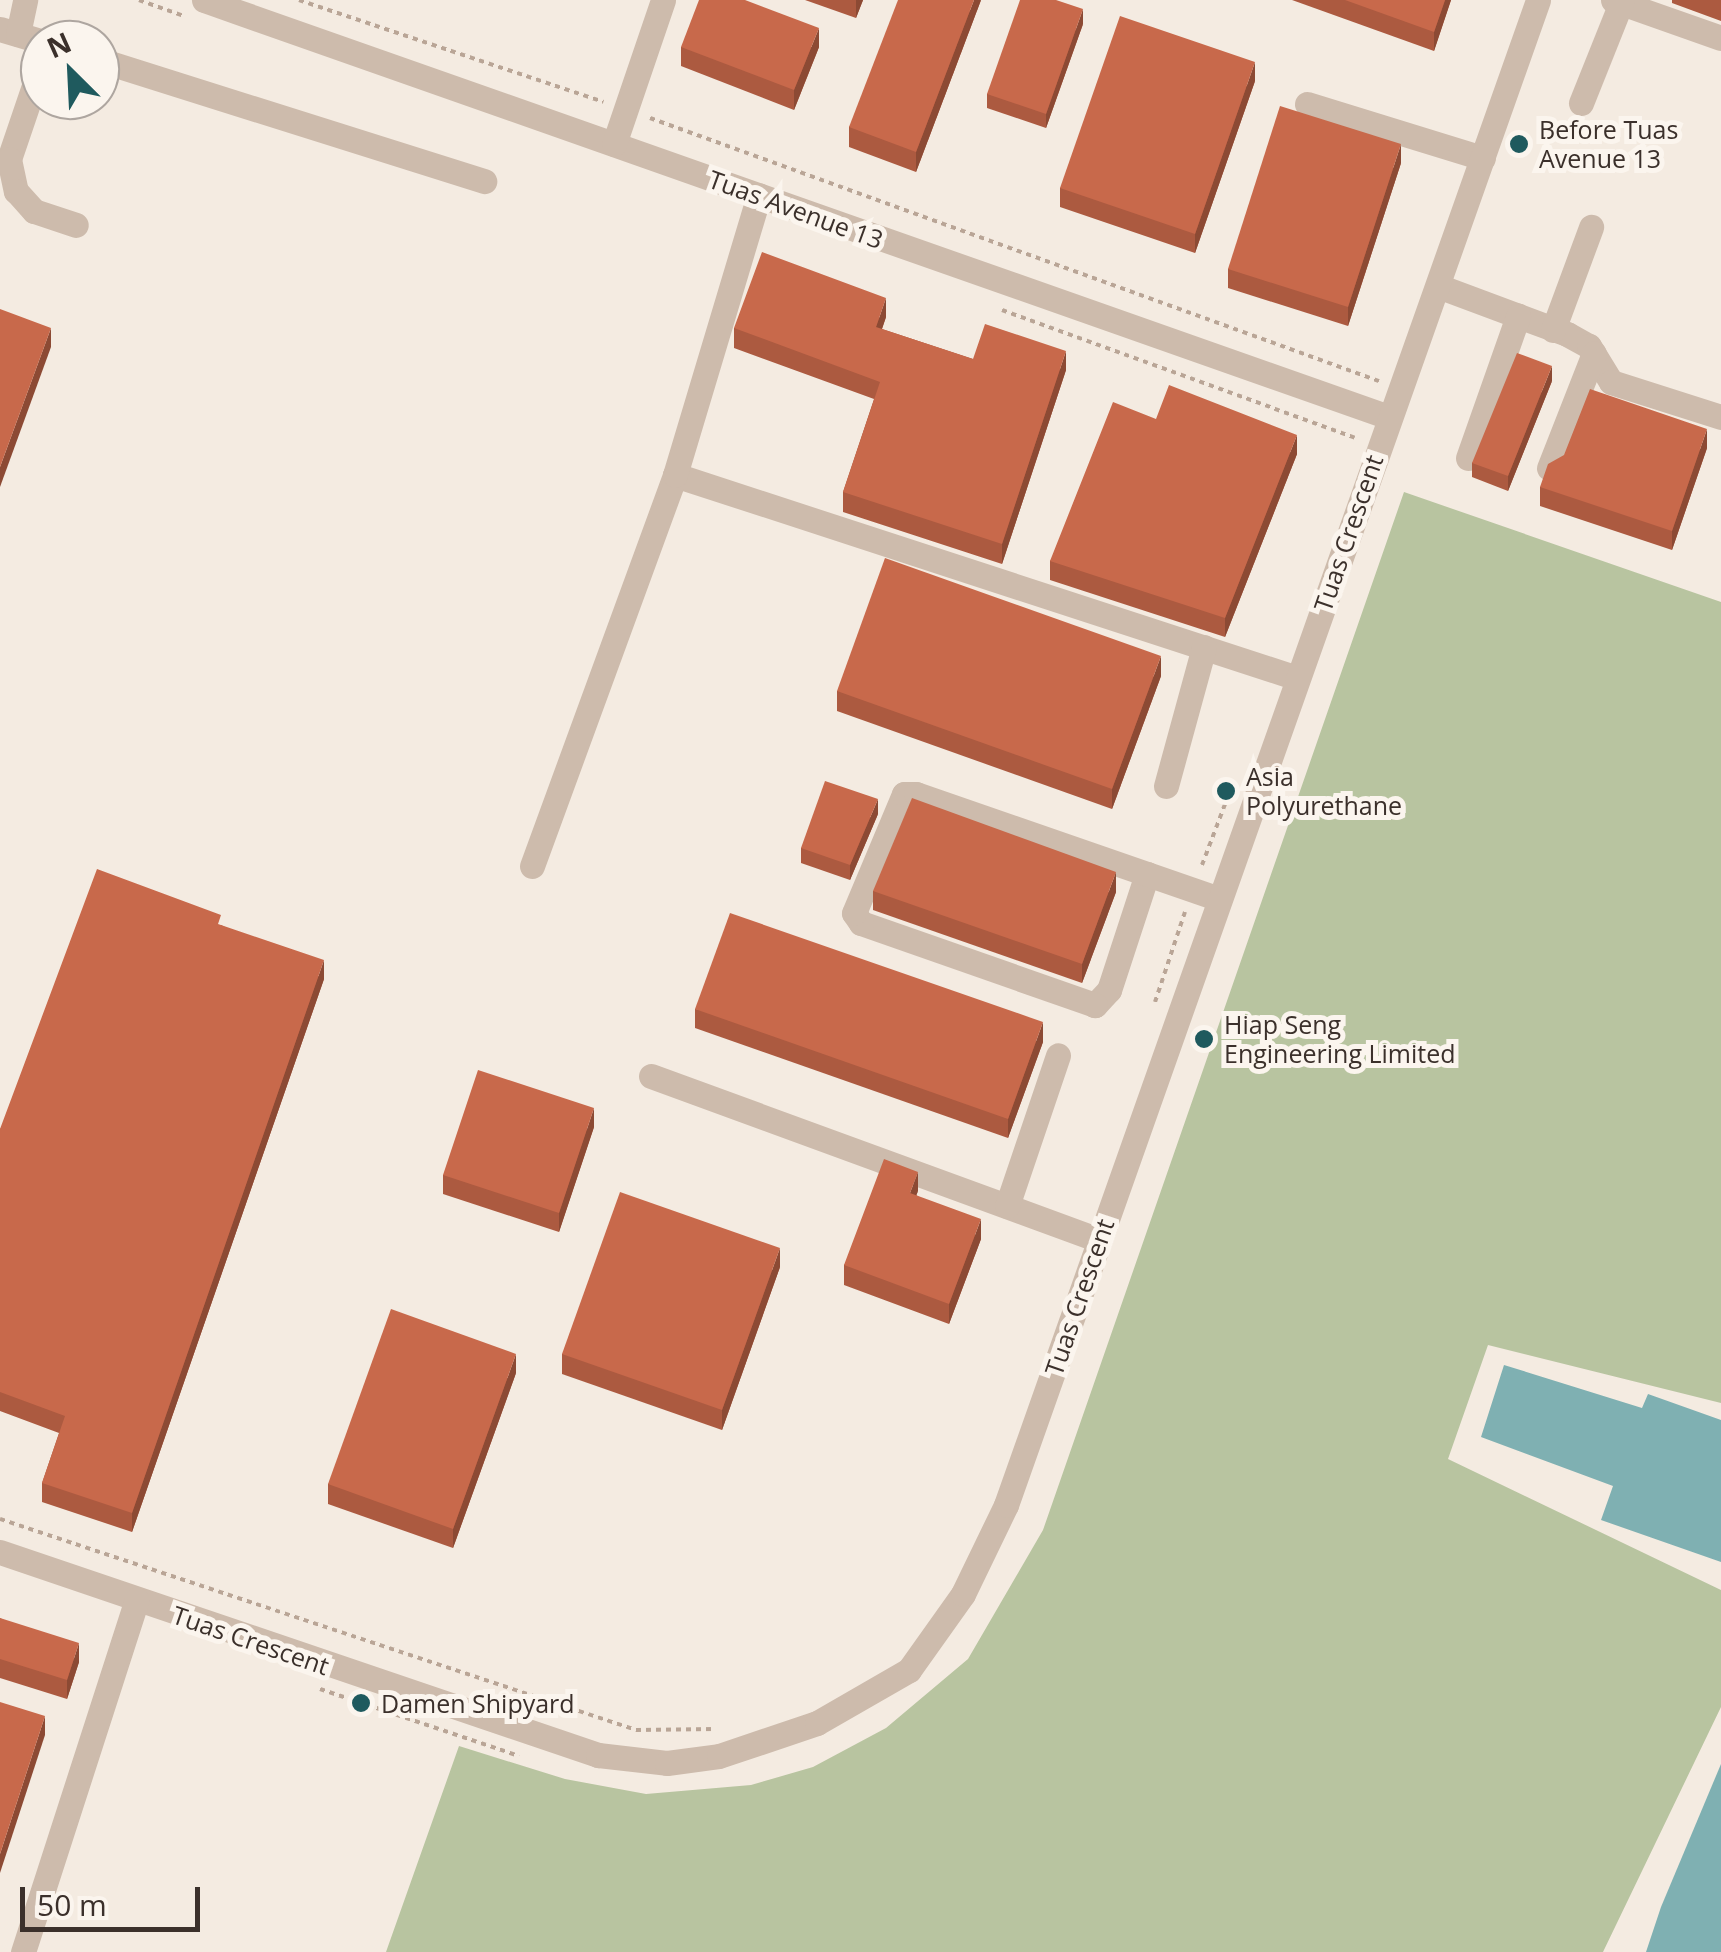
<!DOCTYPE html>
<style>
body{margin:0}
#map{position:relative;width:1721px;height:1952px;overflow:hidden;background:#f4ebe1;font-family:"Open Sans",sans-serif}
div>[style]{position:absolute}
.green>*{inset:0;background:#b8c4a0}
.water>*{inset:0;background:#7fb0b2}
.path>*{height:4px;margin-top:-2px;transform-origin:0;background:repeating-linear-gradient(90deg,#b9a596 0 5px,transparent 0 10px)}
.minor>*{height:25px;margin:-12.5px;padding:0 12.5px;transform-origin:12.5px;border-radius:12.5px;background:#cdbbac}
.wall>*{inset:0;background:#ac5a40}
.shaded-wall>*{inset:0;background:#8c4a34}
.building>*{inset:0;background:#c8694b}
.dots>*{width:28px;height:28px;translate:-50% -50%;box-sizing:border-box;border:5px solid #fbf5ee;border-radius:50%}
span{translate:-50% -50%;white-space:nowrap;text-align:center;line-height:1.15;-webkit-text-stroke:10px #fbf5ee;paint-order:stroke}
.poi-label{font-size:25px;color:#3b302b}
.left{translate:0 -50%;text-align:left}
.street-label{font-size:25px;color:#3b302b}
.north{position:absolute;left:20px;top:20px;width:100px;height:100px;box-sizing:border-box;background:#fbf5ee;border:2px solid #aea6a0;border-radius:50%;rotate:336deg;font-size:28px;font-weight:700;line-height:40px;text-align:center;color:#3b302b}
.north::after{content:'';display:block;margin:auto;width:35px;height:45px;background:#1f5a5e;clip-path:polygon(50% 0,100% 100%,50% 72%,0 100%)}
.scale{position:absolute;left:20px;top:1887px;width:180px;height:45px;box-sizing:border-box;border:5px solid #3b302b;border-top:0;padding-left:12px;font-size:30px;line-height:35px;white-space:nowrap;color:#3b302b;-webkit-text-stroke:8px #fbf5ee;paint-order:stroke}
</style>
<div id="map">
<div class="green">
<div style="clip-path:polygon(1404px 492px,1721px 602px,1721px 1403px,1488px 1345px,1448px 1459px,1721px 1590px,1721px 1707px,1603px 1952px,386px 1952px,459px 1746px,565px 1779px,646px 1794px,751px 1785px,813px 1767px,886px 1728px,968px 1659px,1043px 1530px)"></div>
</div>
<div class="water">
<div style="clip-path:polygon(1504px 1365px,1642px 1408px,1648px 1394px,1721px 1420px,1721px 1562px,1601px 1520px,1613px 1486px,1481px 1437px)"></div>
<div style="clip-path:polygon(1721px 1764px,1721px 1952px,1646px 1952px,1661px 1907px)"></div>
</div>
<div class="path">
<div style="left:139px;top:0;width:48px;rotate:19.6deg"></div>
<div style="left:299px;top:0;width:321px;rotate:18.5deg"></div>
<div style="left:650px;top:118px;width:775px;rotate:19.84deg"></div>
<div style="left:1002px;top:310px;width:375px;rotate:19.9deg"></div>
<div style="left:1202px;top:865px;width:65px;rotate:-69.3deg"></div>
<div style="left:1155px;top:1002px;width:95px;rotate:-71.6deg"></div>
<div style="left:0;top:1519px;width:670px;rotate:18.35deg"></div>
<div style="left:636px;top:1730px;width:80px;rotate:-0.7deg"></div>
<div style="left:320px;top:1689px;width:210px;rotate:18.6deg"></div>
</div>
<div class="minor">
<div style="left:204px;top:0;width:1256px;rotate:19.39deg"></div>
<div style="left:1613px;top:0;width:114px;rotate:19.4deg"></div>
<div style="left:0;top:29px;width:42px;rotate:16.7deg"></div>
<div style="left:18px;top:34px;width:35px;rotate:-78deg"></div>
<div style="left:100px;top:60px;width:403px;rotate:17.5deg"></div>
<div style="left:40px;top:68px;width:96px;rotate:108.8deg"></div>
<div style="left:9px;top:159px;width:33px;rotate:78deg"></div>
<div style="left:16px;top:191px;width:27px;rotate:48deg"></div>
<div style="left:34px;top:211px;width:44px;rotate:18.4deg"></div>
<div style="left:1581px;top:103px;width:108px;rotate:-68.2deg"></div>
<div style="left:1307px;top:104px;width:184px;rotate:17.1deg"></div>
<div style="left:614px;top:144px;width:152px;rotate:-71.2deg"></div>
<div style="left:1438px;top:286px;width:138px;rotate:20.4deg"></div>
<div style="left:1567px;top:334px;width:25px;rotate:29deg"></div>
<div style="left:1589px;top:346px;width:42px;rotate:58.6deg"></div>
<div style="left:1611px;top:382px;width:115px;rotate:17.7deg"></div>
<div style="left:1553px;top:330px;width:110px;rotate:-69.7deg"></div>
<div style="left:1468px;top:458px;width:151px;rotate:-70.6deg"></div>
<div style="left:1549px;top:468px;width:123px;rotate:-68.6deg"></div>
<div style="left:675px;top:475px;width:654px;rotate:18.07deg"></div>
<div style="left:1166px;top:786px;width:144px;rotate:-74.7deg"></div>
<div style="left:532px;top:866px;width:416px;rotate:-69.9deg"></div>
<div style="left:675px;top:475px;width:292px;rotate:-73.3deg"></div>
<div style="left:1147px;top:874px;width:122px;rotate:108.1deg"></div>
<div style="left:1109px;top:990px;width:21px;rotate:133deg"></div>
<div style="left:1095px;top:1005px;width:248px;rotate:-160.7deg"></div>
<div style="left:861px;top:923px;width:12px;rotate:-125deg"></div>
<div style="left:854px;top:913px;width:129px;rotate:-67.2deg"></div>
<div style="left:904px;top:794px;width:12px"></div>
<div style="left:916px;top:794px;width:321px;rotate:19.1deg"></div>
<div style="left:651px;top:1076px;width:477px;rotate:20.1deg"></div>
<div style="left:1007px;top:1206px;width:159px;rotate:-71.3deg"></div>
<div style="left:0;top:1552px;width:632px;rotate:18.75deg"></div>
<div style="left:598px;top:1755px;width:69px;rotate:6.6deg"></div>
<div style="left:667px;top:1763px;width:52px;rotate:-7.7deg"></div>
<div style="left:719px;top:1756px;width:103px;rotate:-18.6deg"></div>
<div style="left:817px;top:1723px;width:106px;rotate:-29.9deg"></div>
<div style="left:909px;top:1670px;width:93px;rotate:-54.6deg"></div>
<div style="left:963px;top:1594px;width:99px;rotate:-64.2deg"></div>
<div style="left:1006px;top:1505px;width:1596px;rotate:-70.53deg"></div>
<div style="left:23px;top:1952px;width:370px;rotate:-72.1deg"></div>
</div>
<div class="wall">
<div style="clip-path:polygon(805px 0,863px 0,856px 18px)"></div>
<div style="clip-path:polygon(981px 0,916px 172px,849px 147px,849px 127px)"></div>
<div style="clip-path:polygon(1292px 0,1451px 0,1434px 51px)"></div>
<div style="clip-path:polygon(1672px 0,1721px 0,1721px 21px,1672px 3px)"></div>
<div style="clip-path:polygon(1083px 24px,1046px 128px,987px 108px,987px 94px)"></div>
<div style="clip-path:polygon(681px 47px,819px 47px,794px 110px,681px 66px)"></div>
<div style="clip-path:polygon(1255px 81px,1195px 253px,1060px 207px,1060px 188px)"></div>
<div style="clip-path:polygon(1401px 163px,1348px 326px,1228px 288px,1228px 269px)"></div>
<div style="clip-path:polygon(886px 317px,882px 329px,973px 359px,1066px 370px,1002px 564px,843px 512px,843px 492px,874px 399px,734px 348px,734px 328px)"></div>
<div style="clip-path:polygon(1552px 381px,1508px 491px,1472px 477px,1472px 463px)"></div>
<div style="clip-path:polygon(1156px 419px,1297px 454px,1225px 637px,1050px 580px,1050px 561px)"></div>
<div style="clip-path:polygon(1707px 448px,1672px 550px,1540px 506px,1540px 487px)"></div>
<div style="clip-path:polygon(1161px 676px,1112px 809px,837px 711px,837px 691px)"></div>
<div style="clip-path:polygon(878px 814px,850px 880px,801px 863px,801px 848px)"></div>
<div style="clip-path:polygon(873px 891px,1116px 892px,1082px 983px,873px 910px)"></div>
<div style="clip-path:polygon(221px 925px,324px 979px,132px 1532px,42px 1502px,42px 1483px,59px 1433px,0 1411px,0 1129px)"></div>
<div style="clip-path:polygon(695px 1009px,1043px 1042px,1008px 1138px,695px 1028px)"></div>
<div style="clip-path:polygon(594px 1127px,559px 1232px,443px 1194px,443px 1175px)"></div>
<div style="clip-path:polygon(918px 1191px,916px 1195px,981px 1239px,949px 1324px,844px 1285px,844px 1265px)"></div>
<div style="clip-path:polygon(780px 1267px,722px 1430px,562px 1374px,562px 1354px)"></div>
<div style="clip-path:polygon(516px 1373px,453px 1548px,328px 1504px,328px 1484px)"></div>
<div style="clip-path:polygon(0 1618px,79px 1662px,67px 1699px,0 1678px)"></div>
</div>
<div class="shaded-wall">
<div style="clip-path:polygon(856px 0,863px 0,856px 18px)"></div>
<div style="clip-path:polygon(974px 0,981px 0,916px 172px,916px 152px)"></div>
<div style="clip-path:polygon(1445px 0,1451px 0,1434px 51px,1434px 32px)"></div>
<div style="clip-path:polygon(1083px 9px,1083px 24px,1046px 128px,1046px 114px)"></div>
<div style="clip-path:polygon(819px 28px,819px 47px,794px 110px,794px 90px)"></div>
<div style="clip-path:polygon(1255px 62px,1255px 81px,1195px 253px,1195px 234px)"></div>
<div style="clip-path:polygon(1401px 144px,1401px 163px,1348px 326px,1348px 307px)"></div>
<div style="clip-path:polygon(886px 298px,886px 317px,876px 346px,876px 327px)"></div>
<div style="clip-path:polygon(51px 328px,51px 347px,0 487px,0 467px)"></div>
<div style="clip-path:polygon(1066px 351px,1066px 370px,1002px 564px,1002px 544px)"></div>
<div style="clip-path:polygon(1552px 366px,1552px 381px,1508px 491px,1508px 476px)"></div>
<div style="clip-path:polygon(1707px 429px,1707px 448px,1672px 550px,1672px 531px)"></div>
<div style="clip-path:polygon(1297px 435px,1297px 454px,1225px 637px,1225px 618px)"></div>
<div style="clip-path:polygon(1161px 656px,1161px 676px,1112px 809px,1112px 789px)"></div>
<div style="clip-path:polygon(878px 799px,878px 814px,850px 880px,850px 865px)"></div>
<div style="clip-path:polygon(1116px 872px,1116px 892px,1082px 983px,1082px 964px)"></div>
<div style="clip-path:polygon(324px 960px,324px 979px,132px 1532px,132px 1513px)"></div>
<div style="clip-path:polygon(1043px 1022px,1043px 1042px,1008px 1138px,1008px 1119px)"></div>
<div style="clip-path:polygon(594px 1108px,594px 1127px,559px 1232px,559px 1213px)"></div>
<div style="clip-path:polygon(918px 1172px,918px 1191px,910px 1212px,910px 1193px)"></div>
<div style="clip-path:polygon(981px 1219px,981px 1239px,949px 1324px,949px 1304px)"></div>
<div style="clip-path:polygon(780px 1248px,780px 1267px,722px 1430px,722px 1410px)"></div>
<div style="clip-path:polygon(516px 1354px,516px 1373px,453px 1548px,453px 1529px)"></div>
<div style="clip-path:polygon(79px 1643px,79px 1662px,67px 1699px,67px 1680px)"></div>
<div style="clip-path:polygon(45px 1716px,45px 1735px,0 1873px,0 1854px)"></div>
</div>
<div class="building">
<div style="clip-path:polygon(699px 0,745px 0,819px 28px,794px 90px,681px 47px)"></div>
<div style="clip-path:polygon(898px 0,974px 0,916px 152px,849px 127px)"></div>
<div style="clip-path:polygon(1020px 0,1056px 0,1083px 9px,1046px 114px,987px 94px)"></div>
<div style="clip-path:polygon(1345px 0,1445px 0,1434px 32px)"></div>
<div style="clip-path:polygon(1120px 16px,1255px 62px,1195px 234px,1060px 188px)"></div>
<div style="clip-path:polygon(1280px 106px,1401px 144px,1348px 307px,1228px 269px)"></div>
<div style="clip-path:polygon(762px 252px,886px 298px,876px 327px,973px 359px,985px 324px,1066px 351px,1002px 544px,843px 492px,880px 382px,734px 328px)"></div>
<div style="clip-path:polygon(0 309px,51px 328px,0 467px)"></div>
<div style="clip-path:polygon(1517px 353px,1552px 366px,1508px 476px,1472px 463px)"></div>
<div style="clip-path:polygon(1169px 385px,1297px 435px,1225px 618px,1050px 561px,1113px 402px,1156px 419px)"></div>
<div style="clip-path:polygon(1590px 389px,1707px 429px,1672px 531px,1540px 487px,1548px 464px,1564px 455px)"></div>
<div style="clip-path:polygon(885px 558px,1161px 656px,1112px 789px,837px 691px)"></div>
<div style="clip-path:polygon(825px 781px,878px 799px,850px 865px,801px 848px)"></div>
<div style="clip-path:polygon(912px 798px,1116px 872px,1082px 964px,873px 891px)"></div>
<div style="clip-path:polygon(97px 869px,221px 915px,218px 924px,324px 960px,132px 1513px,42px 1483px,65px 1416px,0 1392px,0 1129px)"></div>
<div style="clip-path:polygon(730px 913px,1043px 1022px,1008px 1119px,695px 1009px)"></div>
<div style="clip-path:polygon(478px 1070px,594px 1108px,559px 1213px,443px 1175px)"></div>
<div style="clip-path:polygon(884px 1159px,918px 1172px,910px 1193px,981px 1219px,949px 1304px,844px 1265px)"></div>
<div style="clip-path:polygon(620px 1192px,780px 1248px,722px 1410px,562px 1354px)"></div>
<div style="clip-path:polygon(391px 1309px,516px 1354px,453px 1529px,328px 1484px)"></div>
<div style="clip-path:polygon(0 1618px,79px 1643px,67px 1680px,0 1659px)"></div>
<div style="clip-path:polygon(0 1702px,45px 1716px,0 1854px)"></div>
</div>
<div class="dots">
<div style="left:1519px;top:144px;background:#1f5a5e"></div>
<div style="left:1226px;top:791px;background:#1f5a5e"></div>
<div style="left:1204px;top:1039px;background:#1f5a5e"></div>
<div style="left:361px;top:1703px;background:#1f5a5e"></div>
</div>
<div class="poi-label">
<span class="left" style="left:1539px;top:144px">Before Tuas<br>Avenue 13</span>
<span class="left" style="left:1246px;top:791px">Asia<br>Polyurethane</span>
<span class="left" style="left:1224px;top:1039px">Hiap Seng<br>Engineering Limited</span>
<span class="left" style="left:381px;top:1703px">Damen Shipyard</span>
</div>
<div class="street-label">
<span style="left:796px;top:209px;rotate:20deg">Tuas Avenue 13</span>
<span style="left:1348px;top:533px;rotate:-71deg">Tuas Crescent</span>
<span style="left:1079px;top:1297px;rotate:-71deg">Tuas Crescent</span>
<span style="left:251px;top:1640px;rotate:19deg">Tuas Crescent</span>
</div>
<div class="north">N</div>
<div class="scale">50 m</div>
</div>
